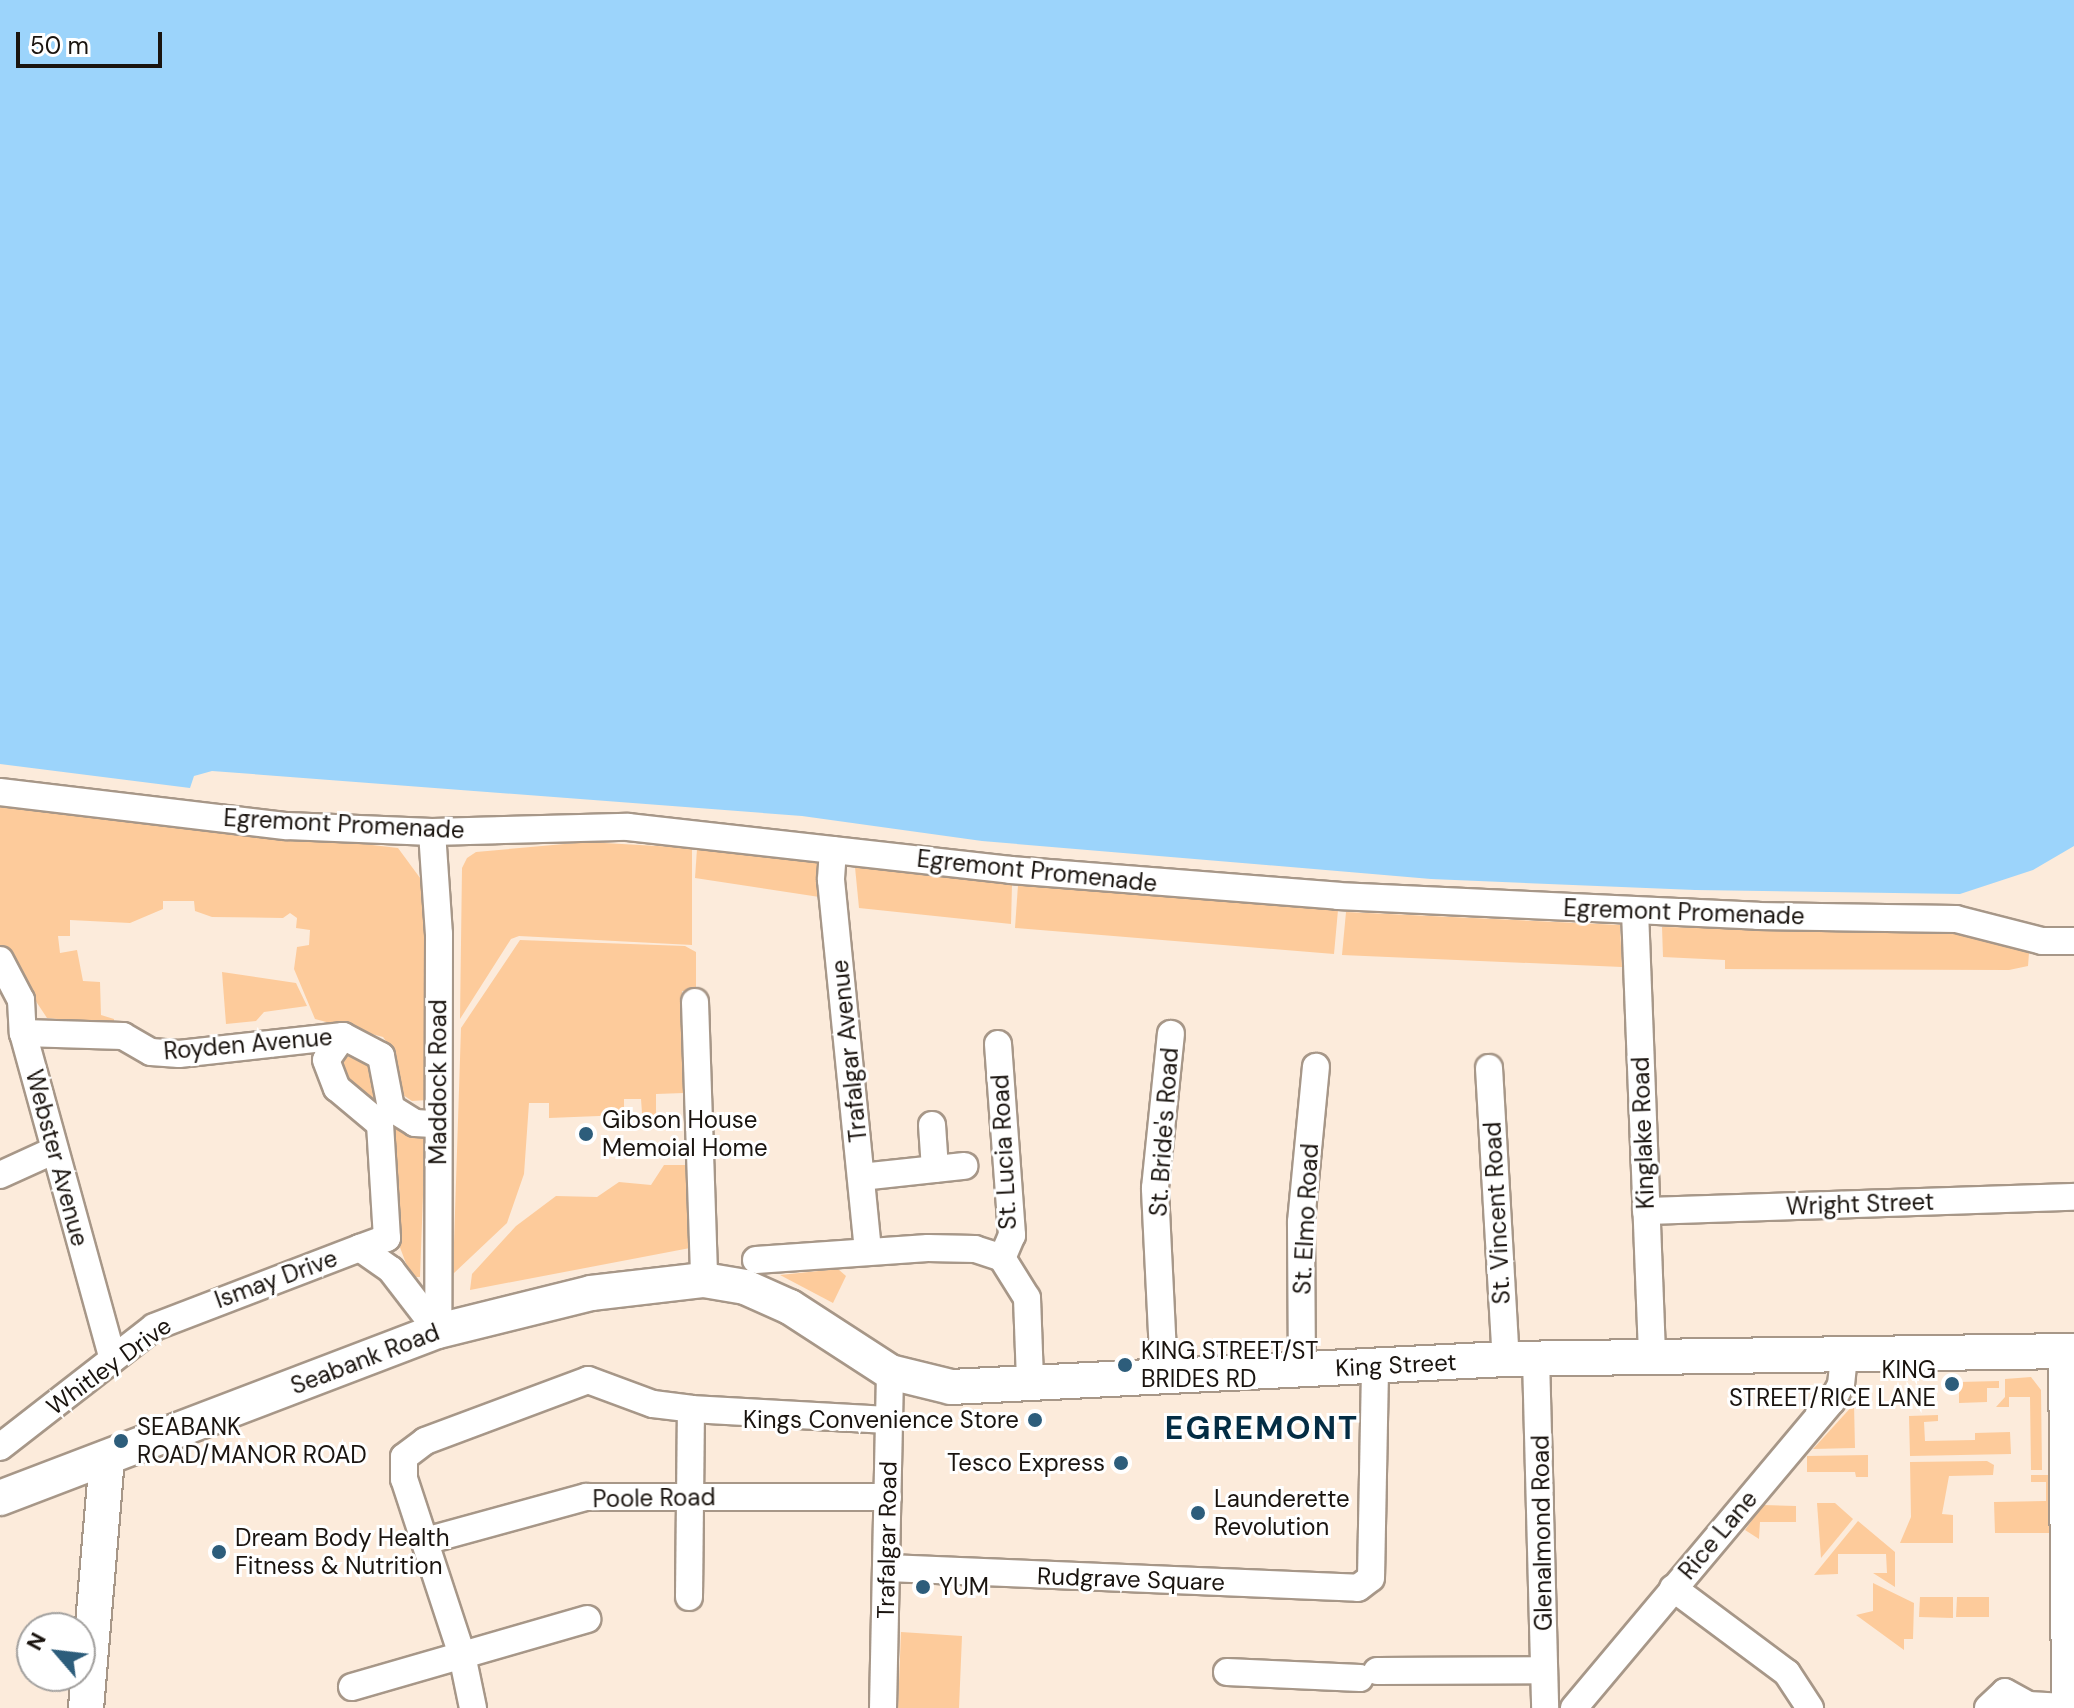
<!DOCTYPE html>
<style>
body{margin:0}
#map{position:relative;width:2074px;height:1708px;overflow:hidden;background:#fcebdb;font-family:"DM Sans",sans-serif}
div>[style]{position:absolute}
.green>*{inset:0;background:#fdcb9b}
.water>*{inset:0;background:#9cd4fb}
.roads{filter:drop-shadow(2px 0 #a79788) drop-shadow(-2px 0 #a79788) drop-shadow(0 2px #a79788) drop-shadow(0 -2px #a79788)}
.minor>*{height:26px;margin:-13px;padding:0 13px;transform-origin:13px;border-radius:13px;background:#fff}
.major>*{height:34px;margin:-17px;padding:0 17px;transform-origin:17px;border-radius:17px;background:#fff}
.dots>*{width:22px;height:22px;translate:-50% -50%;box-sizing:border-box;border:4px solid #fff;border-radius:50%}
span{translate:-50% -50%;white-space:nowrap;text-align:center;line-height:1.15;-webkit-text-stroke:6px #fff;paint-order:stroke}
.street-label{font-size:24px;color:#1a140f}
.poi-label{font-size:24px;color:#1a140f}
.left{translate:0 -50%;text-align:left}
.right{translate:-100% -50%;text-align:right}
.district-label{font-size:32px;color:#042d44;font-weight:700;letter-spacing:2px}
.north{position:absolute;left:16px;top:1612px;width:80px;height:80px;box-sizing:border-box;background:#fff;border:2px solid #a3a19f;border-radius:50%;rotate:298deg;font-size:22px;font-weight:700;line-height:32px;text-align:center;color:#1a140f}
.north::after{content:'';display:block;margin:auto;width:28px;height:36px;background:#2d5d7b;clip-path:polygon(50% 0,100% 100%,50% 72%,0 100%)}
.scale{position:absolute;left:16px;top:32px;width:146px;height:36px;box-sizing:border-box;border:4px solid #1a140f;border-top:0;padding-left:10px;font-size:24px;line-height:28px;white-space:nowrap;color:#1a140f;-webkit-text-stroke:6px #fff;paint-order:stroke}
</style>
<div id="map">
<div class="green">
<div style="clip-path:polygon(0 802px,398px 848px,423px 882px,428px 902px,428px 1100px,412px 1101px,403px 1095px,394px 1052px,383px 1037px,315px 1019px,294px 969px,297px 947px,309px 945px,310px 930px,296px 928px,297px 918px,290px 913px,283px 918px,212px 917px,195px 911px,194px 901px,163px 901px,163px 909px,130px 923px,70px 920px,70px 936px,58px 936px,60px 953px,77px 950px,83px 981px,100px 982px,101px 1015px,114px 1019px,114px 1024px,47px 1018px,0 947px)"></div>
<div style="clip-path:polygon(587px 842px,692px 848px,692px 945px,519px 936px,511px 939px,460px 1019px,462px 868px,467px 858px,476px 852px)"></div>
<div style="clip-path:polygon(697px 849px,818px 863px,826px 898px,695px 878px)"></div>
<div style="clip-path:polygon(855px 867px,1012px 884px,1011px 924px,859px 908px)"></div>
<div style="clip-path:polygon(1018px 885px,1338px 910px,1334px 954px,1015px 928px)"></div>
<div style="clip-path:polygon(1346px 912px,1620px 925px,1622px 967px,1342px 955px)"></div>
<div style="clip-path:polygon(1662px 927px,1977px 933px,2029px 953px,2028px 966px,2009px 970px,1725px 969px,1725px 960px,1663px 957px)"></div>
<div style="clip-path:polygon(520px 940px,685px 946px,696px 952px,696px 991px,682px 991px,684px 1093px,656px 1094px,656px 1127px,643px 1127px,641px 1099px,624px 1099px,624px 1115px,549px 1118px,549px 1103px,529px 1103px,524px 1174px,507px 1223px,453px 1274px,461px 1028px)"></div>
<div style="clip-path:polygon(222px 972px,296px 983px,307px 1006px,264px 1012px,256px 1021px,226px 1024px)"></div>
<div style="clip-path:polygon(362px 1053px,425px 1140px,420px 1277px,411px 1277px,398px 1242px,393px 1144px,343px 1081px,339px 1068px,345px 1057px)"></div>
<div style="clip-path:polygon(664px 1165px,687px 1165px,690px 1248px,470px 1290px,472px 1274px,516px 1226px,556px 1196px,597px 1197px,619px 1182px,651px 1185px)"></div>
<div style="clip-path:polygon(838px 1269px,846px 1276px,833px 1303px,780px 1275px)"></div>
<div style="clip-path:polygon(2031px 1377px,2041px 1390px,2042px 1470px,2031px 1470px,2030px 1397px,2009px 1397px,2009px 1407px,1996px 1407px,2005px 1397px,2005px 1379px)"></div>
<div style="clip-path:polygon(1999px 1381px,1999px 1388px,1987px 1388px,1987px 1402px,1959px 1403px,1959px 1382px)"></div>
<div style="clip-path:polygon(1854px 1404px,1855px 1448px,1813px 1449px)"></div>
<div style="clip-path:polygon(1938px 1415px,1938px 1421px,1924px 1422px,1925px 1441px,1975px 1440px,1975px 1433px,2010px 1432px,2011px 1454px,1910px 1456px,1909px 1416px)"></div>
<div style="clip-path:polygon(1868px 1455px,1868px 1477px,1856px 1477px,1855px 1472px,1807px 1472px,1807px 1456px)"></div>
<div style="clip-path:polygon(1987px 1461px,1994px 1465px,1993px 1475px,1949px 1476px,1942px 1514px,1953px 1515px,1953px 1543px,1900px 1543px,1911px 1517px,1910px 1462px)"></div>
<div style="clip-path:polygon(2031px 1475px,2050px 1475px,2051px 1533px,1995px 1533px,1994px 1502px,2046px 1501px,2046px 1482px,2031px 1482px)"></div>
<div style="clip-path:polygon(1817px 1503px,1835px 1503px,1853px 1519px,1821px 1558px)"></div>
<div style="clip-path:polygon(1763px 1505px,1796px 1506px,1796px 1522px,1760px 1522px,1759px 1539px,1745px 1530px)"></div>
<div style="clip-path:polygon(1858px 1521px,1895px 1552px,1895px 1587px,1873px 1573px,1887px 1573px,1886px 1554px,1838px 1554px,1838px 1574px,1814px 1575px)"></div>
<div style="clip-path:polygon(1873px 1583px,1914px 1603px,1913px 1639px,1904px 1639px,1904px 1650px,1856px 1615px,1873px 1611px)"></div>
<div style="clip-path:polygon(1920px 1597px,1953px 1597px,1953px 1618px,1919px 1617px)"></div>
<div style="clip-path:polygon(1957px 1597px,1989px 1597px,1989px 1617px,1956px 1617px)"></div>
<div style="clip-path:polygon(901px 1632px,962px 1636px,959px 1708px,898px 1708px)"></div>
</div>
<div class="water">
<div style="clip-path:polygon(0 0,2074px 0,2074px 846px,2033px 870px,1960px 894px,1695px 890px,1431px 879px,982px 841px,802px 816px,212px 771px,194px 776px,190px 788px,0 764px)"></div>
</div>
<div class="roads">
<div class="minor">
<div style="left:0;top:792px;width:289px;rotate:6.8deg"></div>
<div style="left:287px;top:826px;width:145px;rotate:2.4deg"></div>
<div style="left:432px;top:832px;width:196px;rotate:-1.5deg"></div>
<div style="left:628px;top:827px;width:385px;rotate:6.4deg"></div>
<div style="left:1011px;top:870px;width:328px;rotate:4.5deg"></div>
<div style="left:1338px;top:896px;width:420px;rotate:2.7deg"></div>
<div style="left:1758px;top:916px;width:198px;rotate:0.9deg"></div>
<div style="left:1956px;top:919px;width:89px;rotate:14.3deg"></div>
<div style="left:2042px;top:941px;width:32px"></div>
<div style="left:432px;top:832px;width:102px;rotate:86.1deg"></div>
<div style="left:439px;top:934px;width:397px;rotate:90.1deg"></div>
<div style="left:833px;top:850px;width:30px;rotate:94deg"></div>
<div style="left:831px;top:880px;width:373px;rotate:84.3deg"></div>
<div style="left:1635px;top:911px;width:444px;rotate:87.8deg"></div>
<div style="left:0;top:960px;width:45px;rotate:62.3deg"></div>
<div style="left:21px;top:1000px;width:33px;rotate:87deg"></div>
<div style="left:23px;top:1033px;width:338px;rotate:74.6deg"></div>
<div style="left:695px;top:1002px;width:278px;rotate:88.1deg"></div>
<div style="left:23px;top:1033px;width:100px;rotate:1.7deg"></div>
<div style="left:123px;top:1036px;width:32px;rotate:30deg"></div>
<div style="left:151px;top:1052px;width:28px;rotate:4deg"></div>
<div style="left:179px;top:1054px;width:165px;rotate:-6.3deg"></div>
<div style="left:343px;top:1036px;width:43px;rotate:27.8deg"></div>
<div style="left:381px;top:1056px;width:53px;rotate:79.1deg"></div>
<div style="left:391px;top:1108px;width:28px;rotate:32deg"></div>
<div style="left:415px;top:1123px;width:22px;rotate:3deg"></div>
<div style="left:343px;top:1036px;width:29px;rotate:125deg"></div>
<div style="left:326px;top:1060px;width:30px;rotate:69deg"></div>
<div style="left:337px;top:1088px;width:56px;rotate:39.9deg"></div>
<div style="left:380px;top:1124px;width:114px;rotate:86.5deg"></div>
<div style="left:387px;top:1238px;width:29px;rotate:160deg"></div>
<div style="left:360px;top:1248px;width:38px;rotate:35deg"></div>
<div style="left:391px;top:1270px;width:77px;rotate:52.4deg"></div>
<div style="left:998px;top:1044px;width:192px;rotate:85.8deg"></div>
<div style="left:1012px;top:1235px;width:25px;rotate:113deg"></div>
<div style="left:1489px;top:1068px;width:291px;rotate:86.7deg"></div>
<div style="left:932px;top:1125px;width:44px;rotate:86.1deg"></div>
<div style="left:0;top:1175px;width:60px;rotate:-24.4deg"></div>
<div style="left:861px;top:1177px;width:104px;rotate:-6.1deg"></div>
<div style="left:1646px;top:1211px;width:428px;rotate:-1.9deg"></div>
<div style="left:756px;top:1260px;width:172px;rotate:-4deg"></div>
<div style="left:928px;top:1248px;width:47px;rotate:1.2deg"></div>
<div style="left:975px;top:1249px;width:28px;rotate:18deg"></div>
<div style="left:1002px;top:1258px;width:47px;rotate:58deg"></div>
<div style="left:1027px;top:1298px;width:83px;rotate:87.9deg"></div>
<div style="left:2062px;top:1351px;width:357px;rotate:89.5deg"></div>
<div style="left:1536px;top:1358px;width:350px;rotate:88.5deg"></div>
<div style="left:1302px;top:1371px;width:149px;rotate:-90.4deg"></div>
<div style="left:1301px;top:1222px;width:156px;rotate:-84.5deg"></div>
<div style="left:1164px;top:1374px;width:186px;rotate:-92.8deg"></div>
<div style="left:1155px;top:1188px;width:155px;rotate:-84.1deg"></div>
<div style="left:0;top:1447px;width:195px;rotate:-37.9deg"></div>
<div style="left:154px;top:1327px;width:221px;rotate:-21deg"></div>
<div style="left:425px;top:1541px;width:167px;rotate:-15.3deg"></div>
<div style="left:586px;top:1497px;width:302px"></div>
<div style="left:888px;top:1568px;width:470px;rotate:2.4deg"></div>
<div style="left:1358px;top:1588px;width:16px;rotate:-38deg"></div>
<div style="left:1371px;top:1578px;width:214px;rotate:-88.9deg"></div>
<div style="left:1673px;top:1588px;width:142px;rotate:36.7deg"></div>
<div style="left:1787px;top:1673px;width:42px;rotate:56.7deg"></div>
<div style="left:689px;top:1597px;width:188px;rotate:-89.4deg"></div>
<div style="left:1377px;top:1671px;width:167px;rotate:-0.3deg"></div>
<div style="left:1227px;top:1672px;width:133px;rotate:2.6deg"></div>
<div style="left:352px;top:1687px;width:245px;rotate:-16.1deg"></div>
<div style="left:473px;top:1708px;width:54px;rotate:-101.7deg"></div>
<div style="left:462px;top:1655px;width:185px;rotate:-108.2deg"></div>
<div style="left:404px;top:1479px;width:22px;rotate:-90deg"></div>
<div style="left:404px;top:1457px;width:26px;rotate:-37deg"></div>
<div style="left:425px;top:1441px;width:174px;rotate:-20.5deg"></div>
<div style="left:588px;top:1380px;width:69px;rotate:20.3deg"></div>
<div style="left:653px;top:1404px;width:38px;rotate:7deg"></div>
<div style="left:691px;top:1409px;width:197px;rotate:3.2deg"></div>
<div style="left:883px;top:1708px;width:336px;rotate:-88.8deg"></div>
<div style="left:1574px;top:1708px;width:401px;rotate:-50deg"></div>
<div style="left:1832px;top:1401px;width:18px;rotate:-61deg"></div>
<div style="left:1841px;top:1385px;width:30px;rotate:-84deg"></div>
<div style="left:1988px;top:1708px;width:23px;rotate:-43deg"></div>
<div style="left:2005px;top:1692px;width:26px;rotate:29deg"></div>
<div style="left:2028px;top:1705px;width:37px;rotate:3deg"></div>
</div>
<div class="major">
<div style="left:0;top:1498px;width:469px;rotate:-20.9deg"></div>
<div style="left:438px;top:1331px;width:158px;rotate:-13.9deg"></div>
<div style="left:591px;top:1293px;width:114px;rotate:-6.6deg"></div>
<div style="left:704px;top:1280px;width:42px;rotate:9.7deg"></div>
<div style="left:745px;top:1287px;width:49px;rotate:24deg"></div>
<div style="left:790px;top:1307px;width:119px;rotate:33deg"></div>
<div style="left:890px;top:1372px;width:63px;rotate:13.8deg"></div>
<div style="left:951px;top:1387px;width:556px;rotate:-2.89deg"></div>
<div style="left:1506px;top:1359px;width:568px;rotate:-0.81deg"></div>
<div style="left:86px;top:1708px;width:251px;rotate:-85.2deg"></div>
</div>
</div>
<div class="dots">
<div style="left:586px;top:1134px;background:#2d5d7b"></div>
<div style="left:1125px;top:1365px;background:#2d5d7b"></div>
<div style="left:1952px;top:1384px;background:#2d5d7b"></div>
<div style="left:1035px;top:1420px;background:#2d5d7b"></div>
<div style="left:121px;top:1441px;background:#2d5d7b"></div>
<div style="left:1121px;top:1463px;background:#2d5d7b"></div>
<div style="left:1198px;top:1513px;background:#2d5d7b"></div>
<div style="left:219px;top:1552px;background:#2d5d7b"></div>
<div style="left:923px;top:1587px;background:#2d5d7b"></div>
</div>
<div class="street-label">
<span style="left:344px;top:824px;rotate:3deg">Egremont Promenade</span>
<span style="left:1037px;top:871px;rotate:6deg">Egremont Promenade</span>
<span style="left:1684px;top:912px;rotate:2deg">Egremont Promenade</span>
<span style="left:248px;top:1044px;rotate:-5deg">Royden Avenue</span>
<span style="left:849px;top:1051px;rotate:-96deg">Trafalgar Avenue</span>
<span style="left:438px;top:1082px;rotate:-90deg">Maddock Road</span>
<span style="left:1164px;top:1132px;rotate:-86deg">St. Bride's Road</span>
<span style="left:1643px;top:1133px;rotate:-92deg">Kinglake Road</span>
<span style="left:1004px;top:1152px;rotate:-93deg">St. Lucia Road</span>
<span style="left:57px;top:1158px;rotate:75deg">Webster Avenue</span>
<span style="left:1860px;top:1204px;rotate:-2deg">Wright Street</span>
<span style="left:1497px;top:1213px;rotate:-93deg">St. Vincent Road</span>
<span style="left:1306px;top:1219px;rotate:-87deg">St. Elmo Road</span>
<span style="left:276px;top:1279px;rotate:-20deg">Ismay Drive</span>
<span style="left:365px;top:1359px;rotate:-21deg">Seabank Road</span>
<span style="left:1396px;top:1365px;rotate:-3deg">King Street</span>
<span style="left:109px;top:1366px;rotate:-36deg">Whitley Drive</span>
<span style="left:654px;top:1498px;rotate:-1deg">Poole Road</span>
<span style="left:1542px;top:1533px;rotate:-91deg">Glenalmond Road</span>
<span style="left:1718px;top:1535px;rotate:-50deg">Rice Lane</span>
<span style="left:887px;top:1540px;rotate:-89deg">Trafalgar Road</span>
<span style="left:1131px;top:1579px;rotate:2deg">Rudgrave Square</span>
</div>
<div class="poi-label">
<span class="left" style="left:602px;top:1134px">Gibson House<br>Memoial Home</span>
<span class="left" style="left:1141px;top:1365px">KING STREET/ST<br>BRIDES RD</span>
<span class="right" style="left:1936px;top:1384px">KING<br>STREET/RICE LANE</span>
<span class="right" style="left:1019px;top:1420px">Kings Convenience Store</span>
<span class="left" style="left:137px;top:1441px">SEABANK<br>ROAD/MANOR ROAD</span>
<span class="right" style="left:1105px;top:1463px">Tesco Express</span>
<span class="left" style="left:1214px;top:1513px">Launderette<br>Revolution</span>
<span class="left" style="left:235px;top:1552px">Dream Body Health<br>Fitness &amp; Nutrition</span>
<span class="left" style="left:939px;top:1587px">YUM</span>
</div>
<div class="district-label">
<span style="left:1262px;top:1428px">EGREMONT</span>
</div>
<div class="north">N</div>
<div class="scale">50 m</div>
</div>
